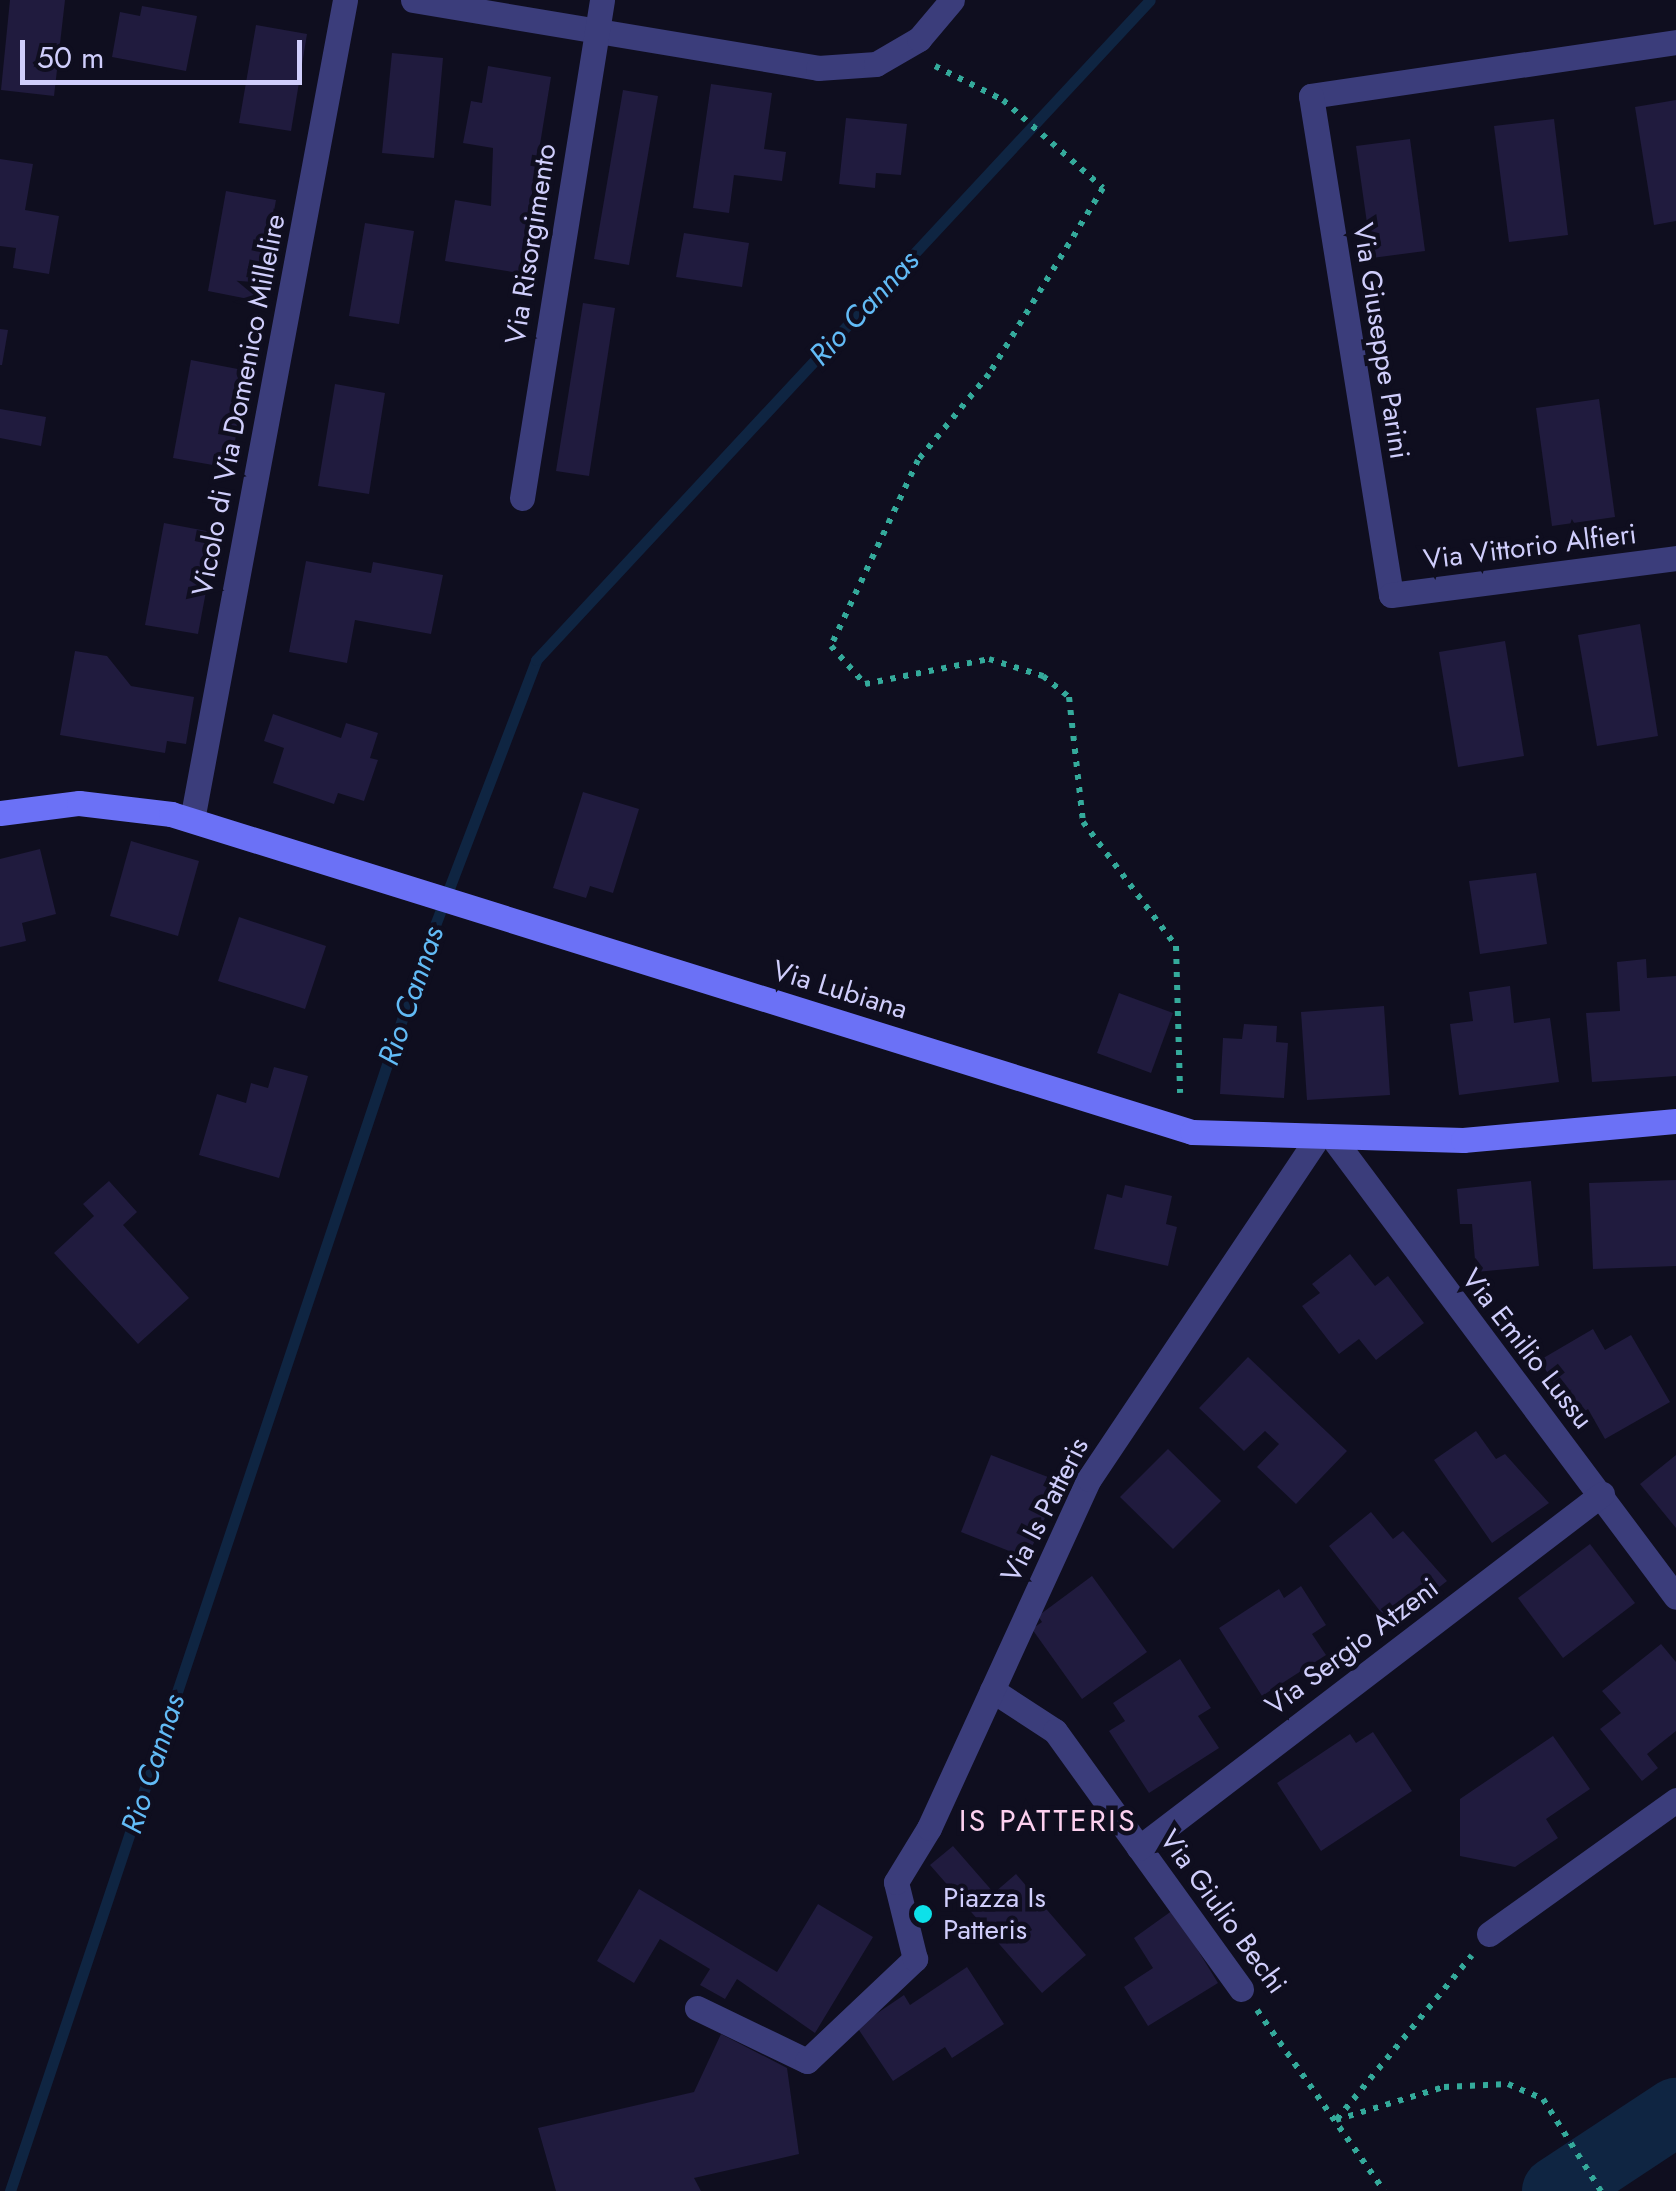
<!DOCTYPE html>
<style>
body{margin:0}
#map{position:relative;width:1676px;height:2191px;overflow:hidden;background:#0f0e1f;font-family:Jost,sans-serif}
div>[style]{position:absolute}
.stream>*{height:11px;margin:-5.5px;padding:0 5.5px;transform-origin:5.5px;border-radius:5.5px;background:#0f2542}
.river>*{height:68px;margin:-34px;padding:0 34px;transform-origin:34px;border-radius:34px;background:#0f2542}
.building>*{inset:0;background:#201b3e}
.path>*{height:6px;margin-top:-3px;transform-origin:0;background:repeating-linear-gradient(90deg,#34aa9b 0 5px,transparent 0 13px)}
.street>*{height:25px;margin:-12.5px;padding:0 12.5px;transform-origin:12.5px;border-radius:12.5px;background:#3b3d7b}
.secondary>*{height:25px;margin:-12.5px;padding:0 12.5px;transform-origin:12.5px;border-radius:12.5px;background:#6b71f6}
.dots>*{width:28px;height:28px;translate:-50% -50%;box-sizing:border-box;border:5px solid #0f0e1f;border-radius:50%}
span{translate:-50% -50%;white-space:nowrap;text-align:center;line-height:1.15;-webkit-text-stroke:9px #0f0e1f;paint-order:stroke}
.street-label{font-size:28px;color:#d0cefc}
.poi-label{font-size:28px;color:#d0cefc}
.left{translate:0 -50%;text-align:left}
.water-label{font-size:30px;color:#62bbf6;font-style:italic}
.neighbourhood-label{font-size:30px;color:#fcd0ef;letter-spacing:2.5px}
.scale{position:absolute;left:20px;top:40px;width:282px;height:45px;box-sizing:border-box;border:5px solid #d0cefc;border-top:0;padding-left:12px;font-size:30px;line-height:35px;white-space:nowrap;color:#d0cefc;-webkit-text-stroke:8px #0f0e1f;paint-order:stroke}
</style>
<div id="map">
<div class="stream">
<div style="left:10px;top:2191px;width:1304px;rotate:-71.5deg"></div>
<div style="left:424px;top:954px;width:315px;rotate:-69.1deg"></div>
<div style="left:536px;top:660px;width:901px;rotate:-47.07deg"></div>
</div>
<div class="river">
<div style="left:1556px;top:2191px;width:144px;rotate:-33.4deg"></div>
</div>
<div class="building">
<div style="clip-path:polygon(10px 0,65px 0,54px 96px,1px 90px)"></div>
<div style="clip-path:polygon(142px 6px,197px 16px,186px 71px,112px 57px,120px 12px,140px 16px)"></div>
<div style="clip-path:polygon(256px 25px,307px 34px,291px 131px,239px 123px)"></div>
<div style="clip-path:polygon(392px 53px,443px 58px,434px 158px,382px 153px)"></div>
<div style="clip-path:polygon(488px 66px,551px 77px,519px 273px,445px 261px,455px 200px,491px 206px,493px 148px,463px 143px,471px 101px,482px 103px)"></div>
<div style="clip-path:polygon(711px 84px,772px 93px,764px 149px,786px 152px,782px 181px,734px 175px,729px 213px,693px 208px)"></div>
<div style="clip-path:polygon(623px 90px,658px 96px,629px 265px,594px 259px)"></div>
<div style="clip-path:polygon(1676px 100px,1676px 221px,1654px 225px,1635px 107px)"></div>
<div style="clip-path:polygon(846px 118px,907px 124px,901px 175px,876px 173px,875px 188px,839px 184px)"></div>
<div style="clip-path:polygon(1554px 119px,1568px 235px,1509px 242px,1494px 126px)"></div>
<div style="clip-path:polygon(1410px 139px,1425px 251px,1372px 258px,1356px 146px)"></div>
<div style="clip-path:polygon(0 159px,33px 164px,25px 210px,59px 216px,49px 274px,13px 268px,16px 248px,0 246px)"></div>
<div style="clip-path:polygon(226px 191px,276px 200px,258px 301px,208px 291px)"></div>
<div style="clip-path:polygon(365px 223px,414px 231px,399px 324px,349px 316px)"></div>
<div style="clip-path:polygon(684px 233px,749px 243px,742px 287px,676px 277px)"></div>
<div style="clip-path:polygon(583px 303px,615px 308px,589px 476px,556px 471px)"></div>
<div style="clip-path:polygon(0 329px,8px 330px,2px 365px,0 365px)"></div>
<div style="clip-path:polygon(191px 360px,248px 371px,230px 468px,173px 458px)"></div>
<div style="clip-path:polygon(335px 384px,385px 393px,369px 494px,318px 486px)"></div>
<div style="clip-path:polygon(1599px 399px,1615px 517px,1552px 526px,1536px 408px)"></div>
<div style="clip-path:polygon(0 409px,46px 417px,41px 446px,0 438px)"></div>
<div style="clip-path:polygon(164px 523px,217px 533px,198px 634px,145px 625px)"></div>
<div style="clip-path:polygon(306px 561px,371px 573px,373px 562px,443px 575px,431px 634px,355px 620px,347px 663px,289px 652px)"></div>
<div style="clip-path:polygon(1640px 624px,1658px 736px,1597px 746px,1578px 635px)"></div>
<div style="clip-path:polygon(1505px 641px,1524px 756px,1458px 767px,1439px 652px)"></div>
<div style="clip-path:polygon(75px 651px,107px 656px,131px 686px,194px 697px,186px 744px,167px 741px,165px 753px,60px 735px)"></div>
<div style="clip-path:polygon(273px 714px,341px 738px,346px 723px,378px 733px,370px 758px,378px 760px,364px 801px,338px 793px,334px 804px,273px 783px,284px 748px,264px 741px)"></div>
<div style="clip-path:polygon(583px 792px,639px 809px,613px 893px,590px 886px,586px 898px,553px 888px)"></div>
<div style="clip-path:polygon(131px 841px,199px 861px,178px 936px,110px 916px)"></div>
<div style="clip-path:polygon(40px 849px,56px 914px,22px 923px,26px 941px,0 947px,0 859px)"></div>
<div style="clip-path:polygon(1536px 873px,1547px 944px,1480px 954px,1469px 881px)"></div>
<div style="clip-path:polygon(239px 917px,326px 946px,305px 1009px,218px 981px)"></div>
<div style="clip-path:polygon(1646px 959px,1647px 978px,1676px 976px,1676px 1076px,1592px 1082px,1586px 1013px,1620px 1011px,1617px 962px)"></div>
<div style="clip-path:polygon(1510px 986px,1514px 1023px,1550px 1018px,1559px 1082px,1459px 1095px,1450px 1024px,1473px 1021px,1469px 992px)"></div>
<div style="clip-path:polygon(1119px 993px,1173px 1013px,1151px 1073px,1097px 1053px)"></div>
<div style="clip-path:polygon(1384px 1006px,1390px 1095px,1307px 1100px,1301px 1012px)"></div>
<div style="clip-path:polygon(1244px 1024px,1277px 1026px,1276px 1042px,1288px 1043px,1284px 1098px,1220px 1094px,1223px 1038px,1242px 1039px)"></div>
<div style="clip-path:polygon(274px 1067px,308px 1076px,279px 1178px,199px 1155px,217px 1094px,246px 1103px,251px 1083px,268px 1088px)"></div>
<div style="clip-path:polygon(1676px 1180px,1676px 1266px,1593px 1269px,1589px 1183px)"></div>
<div style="clip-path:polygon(109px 1181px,137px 1212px,123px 1225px,189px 1298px,138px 1344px,54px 1253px,94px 1216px,83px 1204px)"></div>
<div style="clip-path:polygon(1531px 1181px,1539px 1266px,1476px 1272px,1472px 1224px,1460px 1224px,1457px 1189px)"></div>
<div style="clip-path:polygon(1125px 1185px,1172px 1196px,1166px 1224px,1177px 1227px,1168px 1266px,1094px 1249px,1107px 1194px,1122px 1198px)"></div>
<div style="clip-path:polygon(1350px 1254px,1375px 1286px,1388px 1276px,1424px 1323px,1376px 1360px,1359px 1339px,1339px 1354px,1302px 1306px,1320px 1293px,1312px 1284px)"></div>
<div style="clip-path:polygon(1593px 1329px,1605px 1350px,1631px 1335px,1670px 1402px,1605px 1439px,1588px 1409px,1574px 1418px,1540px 1360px)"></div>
<div style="clip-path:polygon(1248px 1357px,1347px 1451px,1296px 1504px,1257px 1467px,1279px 1444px,1265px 1431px,1244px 1451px,1199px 1408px)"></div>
<div style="clip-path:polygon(1476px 1431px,1496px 1459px,1505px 1454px,1549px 1503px,1492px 1543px,1434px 1460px)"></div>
<div style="clip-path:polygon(1168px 1449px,1221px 1501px,1173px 1549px,1120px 1497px)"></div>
<div style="clip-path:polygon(991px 1455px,1061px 1482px,1027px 1558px,961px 1532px)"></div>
<div style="clip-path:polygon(1676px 1455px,1676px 1528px,1640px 1484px)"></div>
<div style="clip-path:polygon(1371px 1512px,1393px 1539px,1403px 1531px,1447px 1581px,1391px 1625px,1329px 1546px)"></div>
<div style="clip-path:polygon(1590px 1544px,1635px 1603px,1563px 1658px,1518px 1598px)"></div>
<div style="clip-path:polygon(1092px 1576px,1147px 1652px,1082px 1699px,1032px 1629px,1042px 1622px,1038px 1616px)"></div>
<div style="clip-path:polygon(1301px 1586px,1326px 1625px,1312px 1634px,1326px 1655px,1262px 1696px,1219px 1628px,1279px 1589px,1284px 1598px)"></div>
<div style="clip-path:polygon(1661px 1644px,1676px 1662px,1676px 1731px,1647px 1754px,1658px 1768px,1642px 1781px,1600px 1729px,1621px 1713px,1602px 1691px)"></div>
<div style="clip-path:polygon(1180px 1659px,1211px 1708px,1198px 1716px,1219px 1748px,1149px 1793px,1109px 1731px,1125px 1721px,1113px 1703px)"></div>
<div style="clip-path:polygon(1373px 1732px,1412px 1791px,1321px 1851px,1277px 1783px,1350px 1734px,1356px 1743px)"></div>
<div style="clip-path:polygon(1553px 1736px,1590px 1789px,1546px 1819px,1558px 1838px,1515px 1867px,1460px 1856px,1460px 1799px)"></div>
<div style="clip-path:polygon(953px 1846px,994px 1893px,1016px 1874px,1086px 1955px,1042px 1993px,930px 1865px)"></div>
<div style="clip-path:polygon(639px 1889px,777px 1972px,818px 1904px,873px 1937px,815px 2033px,737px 1979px,725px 1999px,700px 1985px,710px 1969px,660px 1939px,634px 1983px,597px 1961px)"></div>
<div style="clip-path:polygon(1173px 1910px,1218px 1983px,1148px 2026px,1124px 1987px,1153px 1968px,1134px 1938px)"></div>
<div style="clip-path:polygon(967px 1967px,1004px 2024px,952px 2058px,945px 2047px,893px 2081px,857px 2027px,904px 1995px,910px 2005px)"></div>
<div style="clip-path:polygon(721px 2034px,787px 2068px,799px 2154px,694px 2178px,701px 2191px,556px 2191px,538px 2128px,694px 2092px)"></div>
</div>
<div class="path">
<div style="left:935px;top:66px;width:76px;rotate:26.6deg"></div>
<div style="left:1003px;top:100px;width:133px;rotate:41.3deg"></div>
<div style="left:1103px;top:188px;width:218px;rotate:121.5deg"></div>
<div style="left:989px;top:374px;width:112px;rotate:129.5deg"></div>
<div style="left:918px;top:460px;width:205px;rotate:115.1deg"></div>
<div style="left:831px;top:646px;width:51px;rotate:48.2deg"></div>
<div style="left:865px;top:684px;width:126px;rotate:-11.4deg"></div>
<div style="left:989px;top:659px;width:57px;rotate:17.5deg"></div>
<div style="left:1043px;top:676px;width:33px;rotate:39deg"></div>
<div style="left:1069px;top:697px;width:126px;rotate:83.6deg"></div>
<div style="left:1083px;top:822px;width:155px;rotate:53.1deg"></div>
<div style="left:1176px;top:946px;width:147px;rotate:88.4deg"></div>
<div style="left:1257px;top:2010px;width:221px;rotate:54.9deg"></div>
<div style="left:1337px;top:2119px;width:212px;rotate:-50.5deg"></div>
<div style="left:1336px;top:2120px;width:113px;rotate:-17deg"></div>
<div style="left:1444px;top:2087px;width:64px;rotate:-2.7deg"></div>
<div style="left:1508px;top:2084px;width:38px;rotate:23deg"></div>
<div style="left:1543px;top:2099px;width:109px;rotate:57.8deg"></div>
</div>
<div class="street">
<div style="left:413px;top:0;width:411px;rotate:9.5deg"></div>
<div style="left:818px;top:68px;width:58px;rotate:-3.9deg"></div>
<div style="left:876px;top:64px;width:50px;rotate:-30.2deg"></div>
<div style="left:919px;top:39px;width:51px;rotate:-49.8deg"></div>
<div style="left:1676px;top:42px;width:369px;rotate:171.6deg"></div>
<div style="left:1311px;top:96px;width:505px;rotate:80.89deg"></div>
<div style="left:1391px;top:595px;width:287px;rotate:-7.4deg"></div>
<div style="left:522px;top:498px;width:504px;rotate:-80.87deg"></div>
<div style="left:192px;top:820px;width:834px;rotate:-79.43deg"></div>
<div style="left:1332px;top:1137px;width:574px;rotate:53.21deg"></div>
<div style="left:992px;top:1690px;width:75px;rotate:33.1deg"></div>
<div style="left:1055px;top:1731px;width:318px;rotate:54.2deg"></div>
<div style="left:1139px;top:1848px;width:583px;rotate:-37.4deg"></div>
<div style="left:1489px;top:1934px;width:230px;rotate:-35.6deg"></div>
<div style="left:697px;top:2008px;width:122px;rotate:25.7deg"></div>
<div style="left:807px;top:2061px;width:149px;rotate:-43.4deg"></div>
<div style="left:915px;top:1959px;width:79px;rotate:-103.9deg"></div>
<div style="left:896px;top:1882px;width:63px;rotate:-58.6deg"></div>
<div style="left:929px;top:1828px;width:384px;rotate:-65.4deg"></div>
<div style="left:1089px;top:1479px;width:413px;rotate:-56.2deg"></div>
</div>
<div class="secondary">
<div style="left:0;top:813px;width:80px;rotate:-7.2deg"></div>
<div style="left:79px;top:803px;width:93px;rotate:6.8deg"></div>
<div style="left:171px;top:814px;width:1069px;rotate:17.3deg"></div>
<div style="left:1192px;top:1132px;width:271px;rotate:1.7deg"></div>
<div style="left:1463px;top:1140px;width:214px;rotate:-5.1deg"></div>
</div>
<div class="dots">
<div style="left:923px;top:1914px;background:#0de1e9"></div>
</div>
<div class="street-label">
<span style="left:531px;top:244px;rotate:-81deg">Via Risorgimento</span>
<span style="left:1381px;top:341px;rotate:81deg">Via Giuseppe Parini</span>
<span style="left:239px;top:405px;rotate:-79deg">Vicolo di Via Domenico Millelire</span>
<span style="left:1530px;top:547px;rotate:-7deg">Via Vittorio Alfieri</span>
<span style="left:840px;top:990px;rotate:17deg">Via Lubiana</span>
<span style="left:1527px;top:1349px;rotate:52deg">Via Emilio Lussu</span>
<span style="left:1045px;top:1510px;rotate:-63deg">Via Is Patteris</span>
<span style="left:1352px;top:1647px;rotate:-37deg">Via Sergio Atzeni</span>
<span style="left:1223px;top:1912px;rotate:54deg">Via Giulio Bechi</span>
</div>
<div class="poi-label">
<span class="left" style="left:943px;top:1914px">Piazza Is<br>Patteris</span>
</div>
<div class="water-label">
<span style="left:864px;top:308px;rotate:-47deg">Rio Cannas</span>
<span style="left:411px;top:996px;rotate:-71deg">Rio Cannas</span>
<span style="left:153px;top:1764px;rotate:-72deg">Rio Cannas</span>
</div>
<div class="neighbourhood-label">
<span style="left:1048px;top:1821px">IS PATTERIS</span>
</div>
<div class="scale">50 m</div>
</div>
